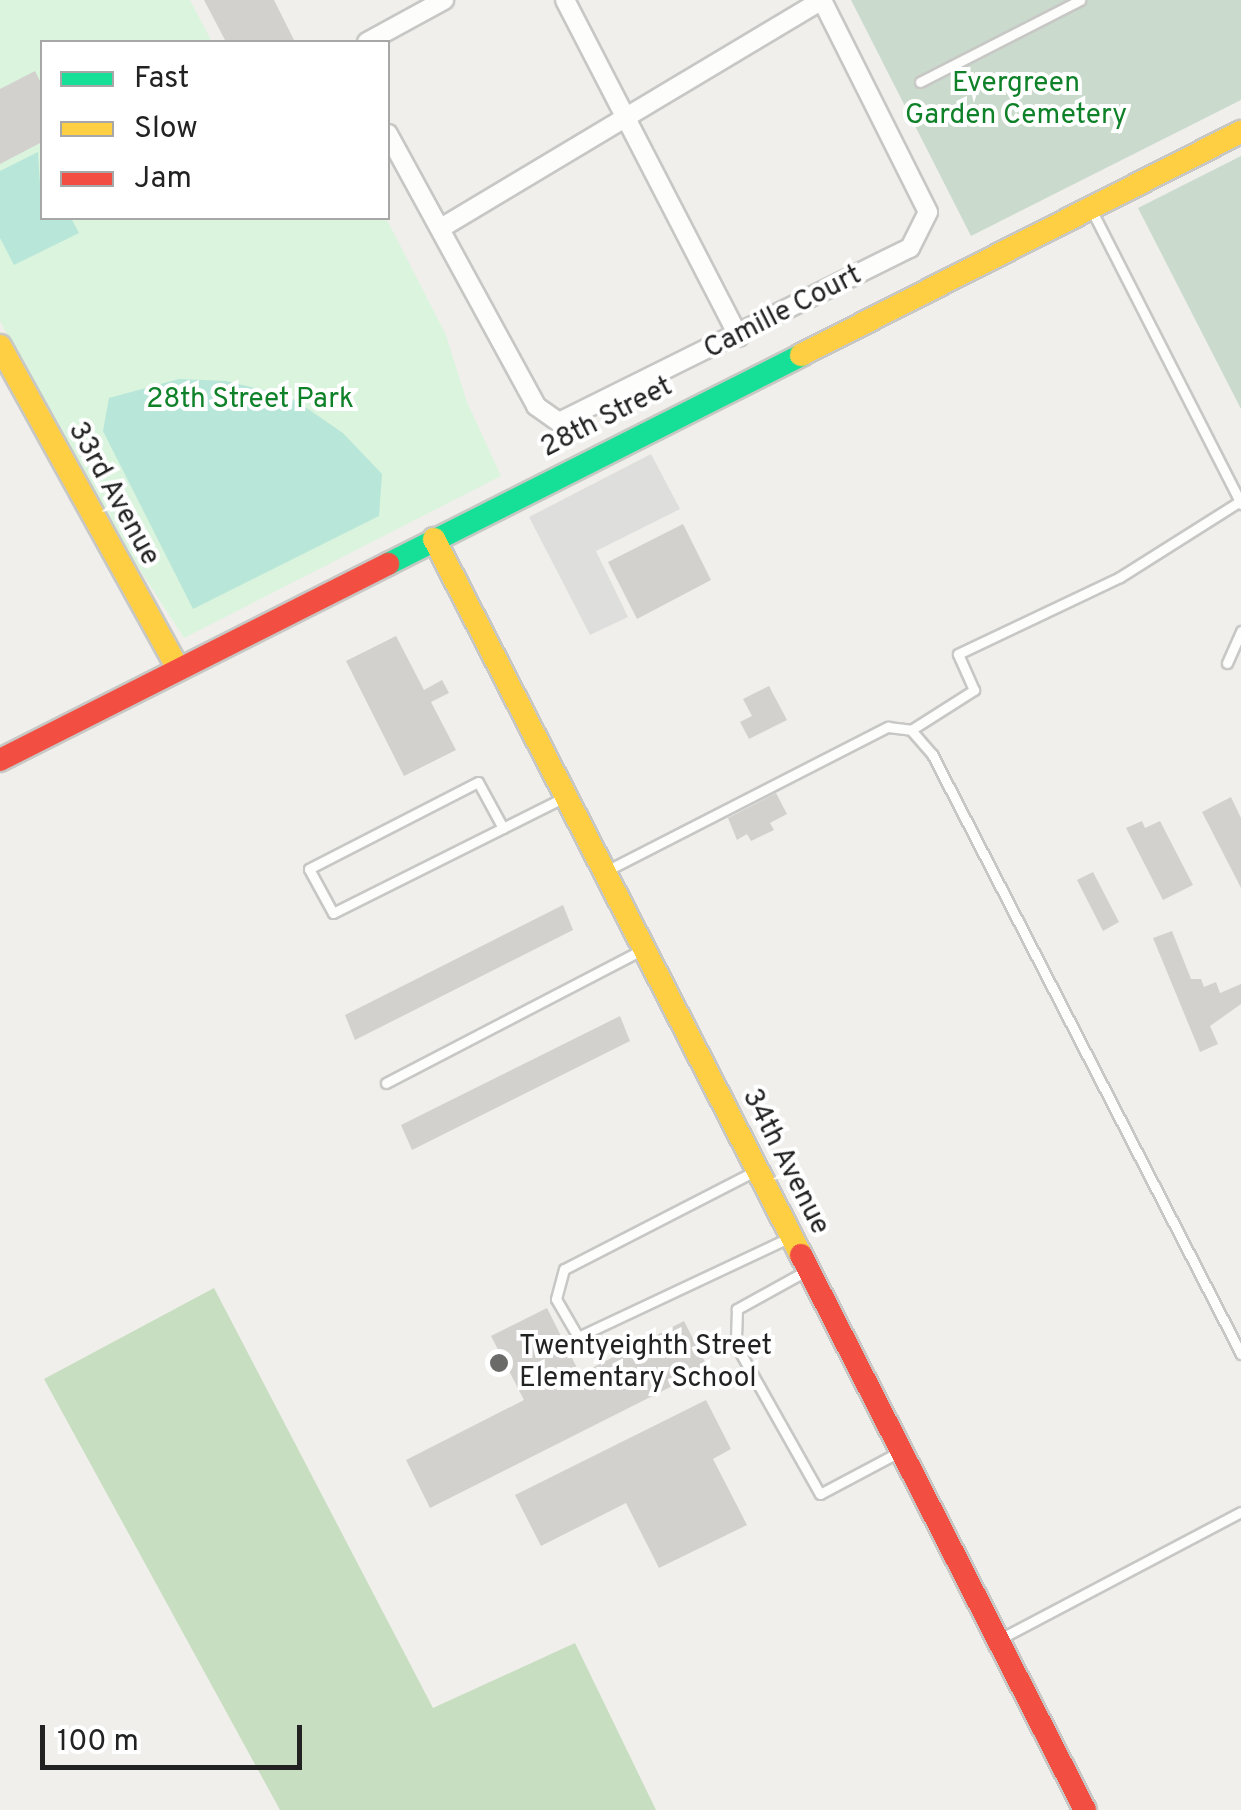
<!DOCTYPE html>
<style>
body{margin:0}
#map{position:relative;width:1241px;height:1810px;overflow:hidden;background:#f0efeb;font-family:Overpass,sans-serif}
div>[style]{position:absolute}
.religious>*{inset:0;background:#dededc}
.forest>*{inset:0;background:#c7dec1}
.cemetery>*{inset:0;background:#cadbcd}
.park>*{inset:0;background:#dbf4de}
.pitch>*{inset:0;background:#b8e6d9}
.building>*{inset:0;background:#d3d1ce}
.roads{filter:drop-shadow(2px 0 #c7c7c5) drop-shadow(-2px 0 #c7c7c5) drop-shadow(0 2px #c7c7c5) drop-shadow(0 -2px #c7c7c5)}
.lane>*{height:9px;margin:-4.5px;padding:0 4.5px;transform-origin:4.5px;border-radius:4.5px;background:#fdfdfc}
.street>*{height:18px;margin:-9px;padding:0 9px;transform-origin:9px;border-radius:9px;background:#fdfdfc}
.fast>*{height:22px;margin:-11px;padding:0 11px;transform-origin:11px;border-radius:11px;background:#16e098}
.slow>*{height:22px;margin:-11px;padding:0 11px;transform-origin:11px;border-radius:11px;background:#ffcf43}
.jam>*{height:22px;margin:-11px;padding:0 11px;transform-origin:11px;border-radius:11px;background:#f24e42}
.dots>*{width:28px;height:28px;translate:-50% -50%;box-sizing:border-box;border:5px solid #fff;border-radius:50%}
span{translate:-50% -50%;white-space:nowrap;text-align:center;line-height:1.15;-webkit-text-stroke:8px #fff;paint-order:stroke}
.park-label{font-size:28px;color:#0e8129}
.street-label{font-size:28px;color:#222}
.poi-label{font-size:28px;color:#222}
.left{translate:0 -50%;text-align:left}
.legend{position:absolute;left:40px;top:40px;width:350px;height:180px;box-sizing:border-box;background:#fff;border:2px solid #a7a7a7;margin:0;padding:12px 18px;list-style:none;font-size:30px;color:#222}
.legend li{display:flex;align-items:center;gap:20px;height:50px}
.legend b{width:50px;border:2px solid #a7a7a7}
.scale{position:absolute;left:40px;top:1725px;width:262px;height:45px;box-sizing:border-box;border:5px solid #222;border-top:0;padding-left:12px;font-size:30px;line-height:35px;white-space:nowrap;color:#222;-webkit-text-stroke:8px #fff;paint-order:stroke}
</style>
<div id="map">
<div class="religious">
<div style="clip-path:polygon(651px 454px,680px 509px,596px 551px,628px 617px,590px 635px,529px 517px)"></div>
</div>
<div class="forest">
<div style="clip-path:polygon(214px 1288px,433px 1708px,575px 1643px,656px 1810px,280px 1810px,44px 1379px)"></div>
</div>
<div class="cemetery">
<div style="clip-path:polygon(851px 0,1241px 0,1241px 100px,971px 236px)"></div>
<div style="clip-path:polygon(1241px 156px,1241px 409px,1138px 208px)"></div>
</div>
<div class="park">
<div style="clip-path:polygon(0 0,190px 0,212px 42px,42px 42px,42px 218px,386px 218px,446px 335px,467px 402px,501px 476px,184px 638px,98px 505px,0 321px)"></div>
</div>
<div class="pitch">
<div style="clip-path:polygon(38px 152px,42px 218px,71px 218px,79px 233px,14px 265px,0 238px,0 171px)"></div>
<div style="clip-path:polygon(179px 379px,226px 381px,289px 396px,343px 433px,382px 474px,379px 516px,193px 609px,103px 431px,109px 398px)"></div>
</div>
<div class="building">
<div style="clip-path:polygon(204px 0,274px 0,295px 42px,226px 42px)"></div>
<div style="clip-path:polygon(35px 71px,42px 85px,42px 142px,0 164px,0 89px)"></div>
<div style="clip-path:polygon(683px 524px,711px 580px,637px 619px,608px 562px)"></div>
<div style="clip-path:polygon(396px 636px,424px 690px,442px 680px,449px 693px,431px 702px,456px 750px,404px 776px,346px 661px)"></div>
<div style="clip-path:polygon(769px 686px,787px 720px,749px 739px,740px 722px,752px 716px,743px 699px)"></div>
<div style="clip-path:polygon(776px 793px,787px 814px,770px 823px,774px 830px,751px 841px,747px 834px,737px 840px,728px 818px)"></div>
<div style="clip-path:polygon(1231px 797px,1241px 818px,1241px 888px,1202px 812px)"></div>
<div style="clip-path:polygon(1142px 821px,1145px 828px,1160px 821px,1193px 885px,1163px 900px,1126px 828px)"></div>
<div style="clip-path:polygon(1093px 872px,1119px 922px,1103px 931px,1077px 880px)"></div>
<div style="clip-path:polygon(563px 905px,573px 930px,355px 1040px,345px 1015px)"></div>
<div style="clip-path:polygon(1172px 931px,1191px 979px,1201px 979px,1204px 987px,1216px 982px,1220px 993px,1241px 984px,1241px 1004px,1210px 1026px,1218px 1044px,1200px 1052px,1153px 938px)"></div>
<div style="clip-path:polygon(620px 1016px,630px 1041px,412px 1150px,401px 1125px)"></div>
<div style="clip-path:polygon(547px 1308px,580px 1374px,684px 1321px,708px 1368px,430px 1508px,406px 1460px,524px 1400px,491px 1336px)"></div>
<div style="clip-path:polygon(706px 1400px,731px 1449px,713px 1459px,747px 1525px,659px 1568px,626px 1503px,541px 1546px,515px 1495px)"></div>
</div>
<div class="roads">
<div class="lane">
<div style="left:920px;top:82px;width:180px;rotate:-27.1deg"></div>
<div style="left:1092px;top:211px;width:329px;rotate:63deg"></div>
<div style="left:1227px;top:663px;width:35px;rotate:-66deg"></div>
<div style="left:911px;top:730px;width:75px;rotate:-32.4deg"></div>
<div style="left:974px;top:690px;width:39px;rotate:-114deg"></div>
<div style="left:958px;top:654px;width:179px;rotate:-25.4deg"></div>
<div style="left:1120px;top:577px;width:142px;rotate:-32.3deg"></div>
<div style="left:503px;top:828px;width:52px;rotate:-118.5deg"></div>
<div style="left:478px;top:782px;width:190px;rotate:152.8deg"></div>
<div style="left:309px;top:869px;width:50px;rotate:61.4deg"></div>
<div style="left:333px;top:913px;width:257px;rotate:-26.6deg"></div>
<div style="left:606px;top:871px;width:317px;rotate:-27.1deg"></div>
<div style="left:888px;top:727px;width:23px;rotate:7deg"></div>
<div style="left:911px;top:730px;width:32px;rotate:49deg"></div>
<div style="left:932px;top:754px;width:675px;rotate:62.75deg"></div>
<div style="left:386px;top:1083px;width:288px;rotate:-27.5deg"></div>
<div style="left:753px;top:1172px;width:212px;rotate:152.8deg"></div>
<div style="left:564px;top:1269px;width:31px;rotate:105deg"></div>
<div style="left:556px;top:1299px;width:44px;rotate:59.9deg"></div>
<div style="left:578px;top:1337px;width:232px;rotate:-25.2deg"></div>
<div style="left:804px;top:1272px;width:77px;rotate:151.1deg"></div>
<div style="left:737px;top:1309px;width:36px;rotate:92deg"></div>
<div style="left:736px;top:1345px;width:171px;rotate:60.6deg"></div>
<div style="left:820px;top:1494px;width:89px;rotate:-28deg"></div>
<div style="left:1000px;top:1639px;width:272px;rotate:-27.8deg"></div>
</div>
<div class="street">
<div style="left:565px;top:0;width:379px;rotate:62.7deg"></div>
<div style="left:367px;top:42px;width:88px;rotate:-28.6deg"></div>
<div style="left:388px;top:134px;width:310px;rotate:61.4deg"></div>
<div style="left:536px;top:406px;width:28px;rotate:35deg"></div>
<div style="left:559px;top:422px;width:392px;rotate:-26.4deg"></div>
<div style="left:910px;top:248px;width:40px;rotate:-63.4deg"></div>
<div style="left:928px;top:212px;width:237px;rotate:-116.6deg"></div>
<div style="left:822px;top:0;width:444px;rotate:149.1deg"></div>
</div>
<div class="fast">
<div style="left:388px;top:564px;width:463px;rotate:-26.8deg"></div>
</div>
<div class="slow">
<div style="left:0;top:346px;width:369px;rotate:61.1deg"></div>
<div style="left:801px;top:355px;width:493px;rotate:-26.9deg"></div>
<div style="left:434px;top:539px;width:805px;rotate:62.86deg"></div>
</div>
<div class="jam">
<div style="left:0;top:760px;width:435px;rotate:-26.8deg"></div>
<div style="left:801px;top:1255px;width:623px;rotate:62.9deg"></div>
</div>
</div>
<div class="dots">
<div style="left:499px;top:1363px;background:#6a6a68"></div>
</div>
<div class="park-label">
<span style="left:1016px;top:100px">Evergreen<br>Garden Cemetery</span>
<span style="left:250px;top:400px">28th Street Park</span>
</div>
<div class="street-label">
<span style="left:783px;top:313px;rotate:-27deg">Camille Court</span>
<span style="left:607px;top:418px;rotate:-27deg">28th Street</span>
<span style="left:113px;top:494px;rotate:61deg">33rd Avenue</span>
<span style="left:785px;top:1162px;rotate:63deg">34th Avenue</span>
</div>
<div class="poi-label">
<span class="left" style="left:519px;top:1363px">Twentyeighth Street<br>Elementary School</span>
</div>
<ul class="legend">
<li><b style="height:12px;background:#16e098"></b>Fast</li>
<li><b style="height:12px;background:#ffcf43"></b>Slow</li>
<li><b style="height:12px;background:#f24e42"></b>Jam</li>
</ul>
<div class="scale">100 m</div>
</div>
